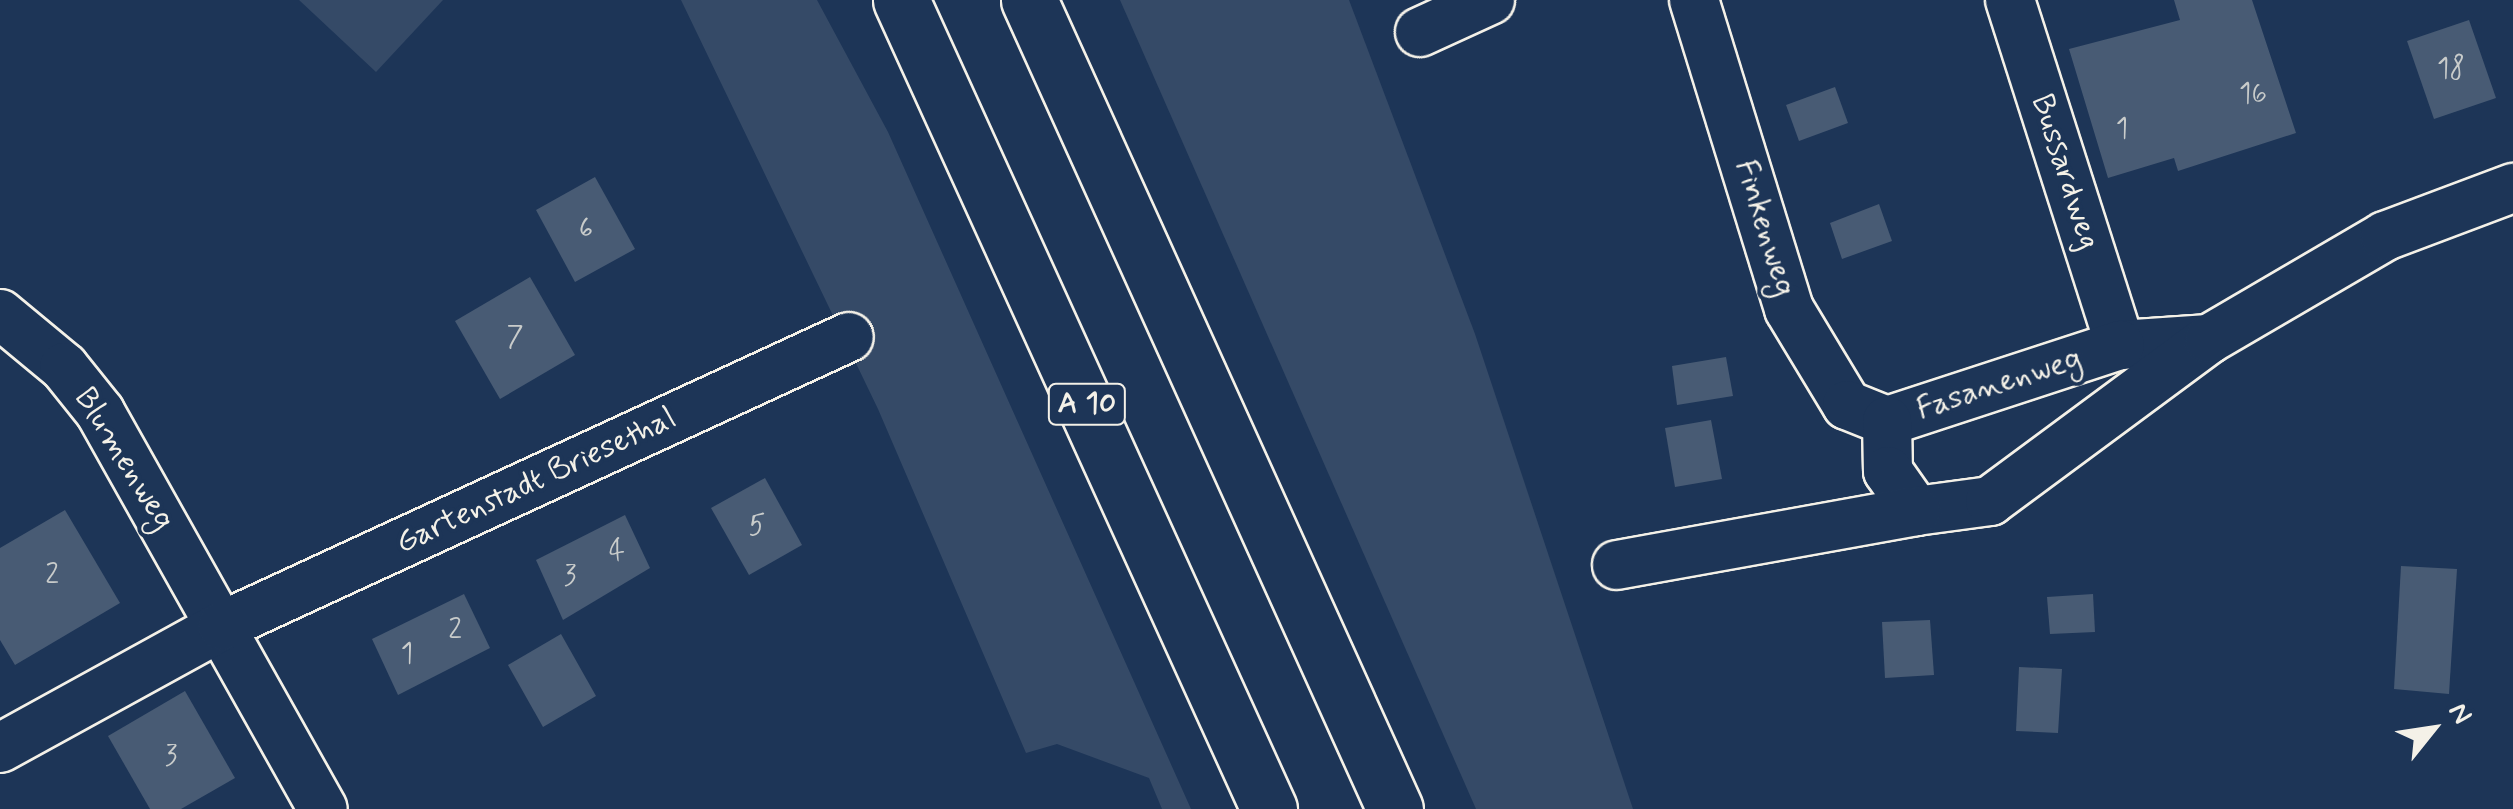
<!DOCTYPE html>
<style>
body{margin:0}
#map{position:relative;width:2513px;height:809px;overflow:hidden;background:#1d3557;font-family:Mynerve,sans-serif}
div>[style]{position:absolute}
.green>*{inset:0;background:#354a67}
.building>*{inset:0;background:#485b74}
.roads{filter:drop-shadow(2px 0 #f4f1e8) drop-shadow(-2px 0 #f4f1e8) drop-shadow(0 2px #f4f1e8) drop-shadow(0 -2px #f4f1e8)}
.street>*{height:48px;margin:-24px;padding:0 24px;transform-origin:24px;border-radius:24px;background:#1d3557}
.highway>*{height:55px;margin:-27.5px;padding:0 27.5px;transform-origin:27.5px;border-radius:27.5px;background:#1d3557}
span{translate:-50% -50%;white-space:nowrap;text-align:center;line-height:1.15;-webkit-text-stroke:8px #1d3557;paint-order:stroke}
.number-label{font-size:28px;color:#c9cccb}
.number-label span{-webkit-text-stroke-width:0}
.shield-label span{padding:2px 8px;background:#1d3557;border:2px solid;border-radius:8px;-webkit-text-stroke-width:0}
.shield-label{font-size:30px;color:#f4f1e8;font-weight:700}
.street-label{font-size:32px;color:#f4f1e8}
.north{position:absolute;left:2383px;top:679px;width:100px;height:100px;-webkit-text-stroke:8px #1d3557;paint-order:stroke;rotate:60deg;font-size:28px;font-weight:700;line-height:40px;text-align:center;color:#f4f1e8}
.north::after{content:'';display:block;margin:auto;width:35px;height:45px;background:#f4f1e8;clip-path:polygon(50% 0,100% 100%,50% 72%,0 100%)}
</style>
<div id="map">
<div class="green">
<div style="clip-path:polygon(299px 0,443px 0,376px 72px)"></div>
<div style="clip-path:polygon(681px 0,817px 0,888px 132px,1191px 809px,1162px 809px,1149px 778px,1057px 744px,1026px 753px,878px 409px)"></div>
<div style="clip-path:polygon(1120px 0,1349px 0,1475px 334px,1633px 809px,1476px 809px)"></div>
</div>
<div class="building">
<div style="clip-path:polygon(2174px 0,2252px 0,2296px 133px,2178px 171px,2174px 158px,2108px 178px,2069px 49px,2180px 20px)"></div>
<div style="clip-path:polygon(2469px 20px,2496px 98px,2434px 119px,2407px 41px)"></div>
<div style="clip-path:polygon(1835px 87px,1848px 123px,1799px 141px,1786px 105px)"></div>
<div style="clip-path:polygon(595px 177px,635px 249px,575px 282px,536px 210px)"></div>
<div style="clip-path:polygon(1879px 204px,1892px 241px,1842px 259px,1830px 223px)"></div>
<div style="clip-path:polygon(530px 277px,575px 355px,500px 399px,455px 321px)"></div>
<div style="clip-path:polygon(1726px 357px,1733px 396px,1677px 405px,1672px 366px)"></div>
<div style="clip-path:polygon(1711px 420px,1722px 479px,1675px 487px,1665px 428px)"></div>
<div style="clip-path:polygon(765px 478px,802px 545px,749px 575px,711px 508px)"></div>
<div style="clip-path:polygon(65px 510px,120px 603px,15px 665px,0 640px,0 548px)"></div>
<div style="clip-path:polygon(625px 515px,650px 568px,563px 620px,536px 560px)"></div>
<div style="clip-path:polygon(2401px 566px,2457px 569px,2449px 694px,2394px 689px)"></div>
<div style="clip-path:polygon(464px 594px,490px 648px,398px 695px,372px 639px)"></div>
<div style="clip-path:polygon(2093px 594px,2095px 632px,2050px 634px,2047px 597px)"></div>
<div style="clip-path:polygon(1930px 620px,1934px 675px,1885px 678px,1882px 622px)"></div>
<div style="clip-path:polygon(561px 634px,596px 696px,543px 727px,508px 665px)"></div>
<div style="clip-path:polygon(2019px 667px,2062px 669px,2058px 733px,2016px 731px)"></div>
<div style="clip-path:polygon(185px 691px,235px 778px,181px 809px,150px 809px,108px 736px)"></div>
</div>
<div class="roads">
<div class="street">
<div style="left:1694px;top:0;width:323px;rotate:72.9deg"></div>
<div style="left:1789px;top:309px;width:112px;rotate:58.9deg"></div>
<div style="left:1847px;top:405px;width:43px;rotate:21.8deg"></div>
<div style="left:2010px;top:0;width:362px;rotate:72.3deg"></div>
<div style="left:1420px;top:32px;width:77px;rotate:-24.6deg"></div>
<div style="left:0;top:314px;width:83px;rotate:39.6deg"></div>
<div style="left:64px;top:367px;width:58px;rotate:51.3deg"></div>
<div style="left:100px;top:412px;width:455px;rotate:60.7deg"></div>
<div style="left:2209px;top:339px;width:89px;rotate:176.1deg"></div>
<div style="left:2120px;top:345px;width:245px;rotate:161.9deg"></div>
<div style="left:1887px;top:421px;width:50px;rotate:88.9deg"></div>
<div style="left:1888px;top:471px;width:49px;rotate:55deg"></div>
<div style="left:1916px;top:511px;width:75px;rotate:-7.7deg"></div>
<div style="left:1990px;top:501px;width:272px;rotate:-36.5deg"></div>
<div style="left:2209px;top:339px;width:204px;rotate:-30.3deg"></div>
<div style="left:2385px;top:236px;width:137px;rotate:-20.6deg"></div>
<div style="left:1617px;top:565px;width:304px;rotate:-10.2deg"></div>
<div style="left:0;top:748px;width:253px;rotate:-28.8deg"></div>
<div style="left:222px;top:626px;width:690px;rotate:-24.75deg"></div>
</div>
<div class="highway">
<div style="left:901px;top:0;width:889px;rotate:65.54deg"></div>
<div style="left:1029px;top:0;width:888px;rotate:65.66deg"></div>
</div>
</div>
<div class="number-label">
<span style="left:2451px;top:70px">18</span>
<span style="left:2253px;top:95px">16</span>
<span style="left:2122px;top:130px">1</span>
<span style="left:586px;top:230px">6</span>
<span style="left:515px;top:338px">7</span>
<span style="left:757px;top:527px">5</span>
<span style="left:617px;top:552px">4</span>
<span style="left:52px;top:576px">2</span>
<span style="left:570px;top:577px">3</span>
<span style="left:455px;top:631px">2</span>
<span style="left:407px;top:655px">1</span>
<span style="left:171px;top:757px">3</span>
</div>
<div class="shield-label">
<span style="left:1087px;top:404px">A 10</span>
</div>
<div class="street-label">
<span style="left:2065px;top:172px;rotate:72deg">Bussardweg</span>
<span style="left:1765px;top:228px;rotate:73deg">Finkenweg</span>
<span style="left:1999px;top:384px;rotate:-18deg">Fasanenweg</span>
<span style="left:124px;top:459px;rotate:58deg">Blumenweg</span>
<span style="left:536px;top:481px;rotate:-25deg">Gartenstadt Briesethal</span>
</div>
<div class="north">N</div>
</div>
